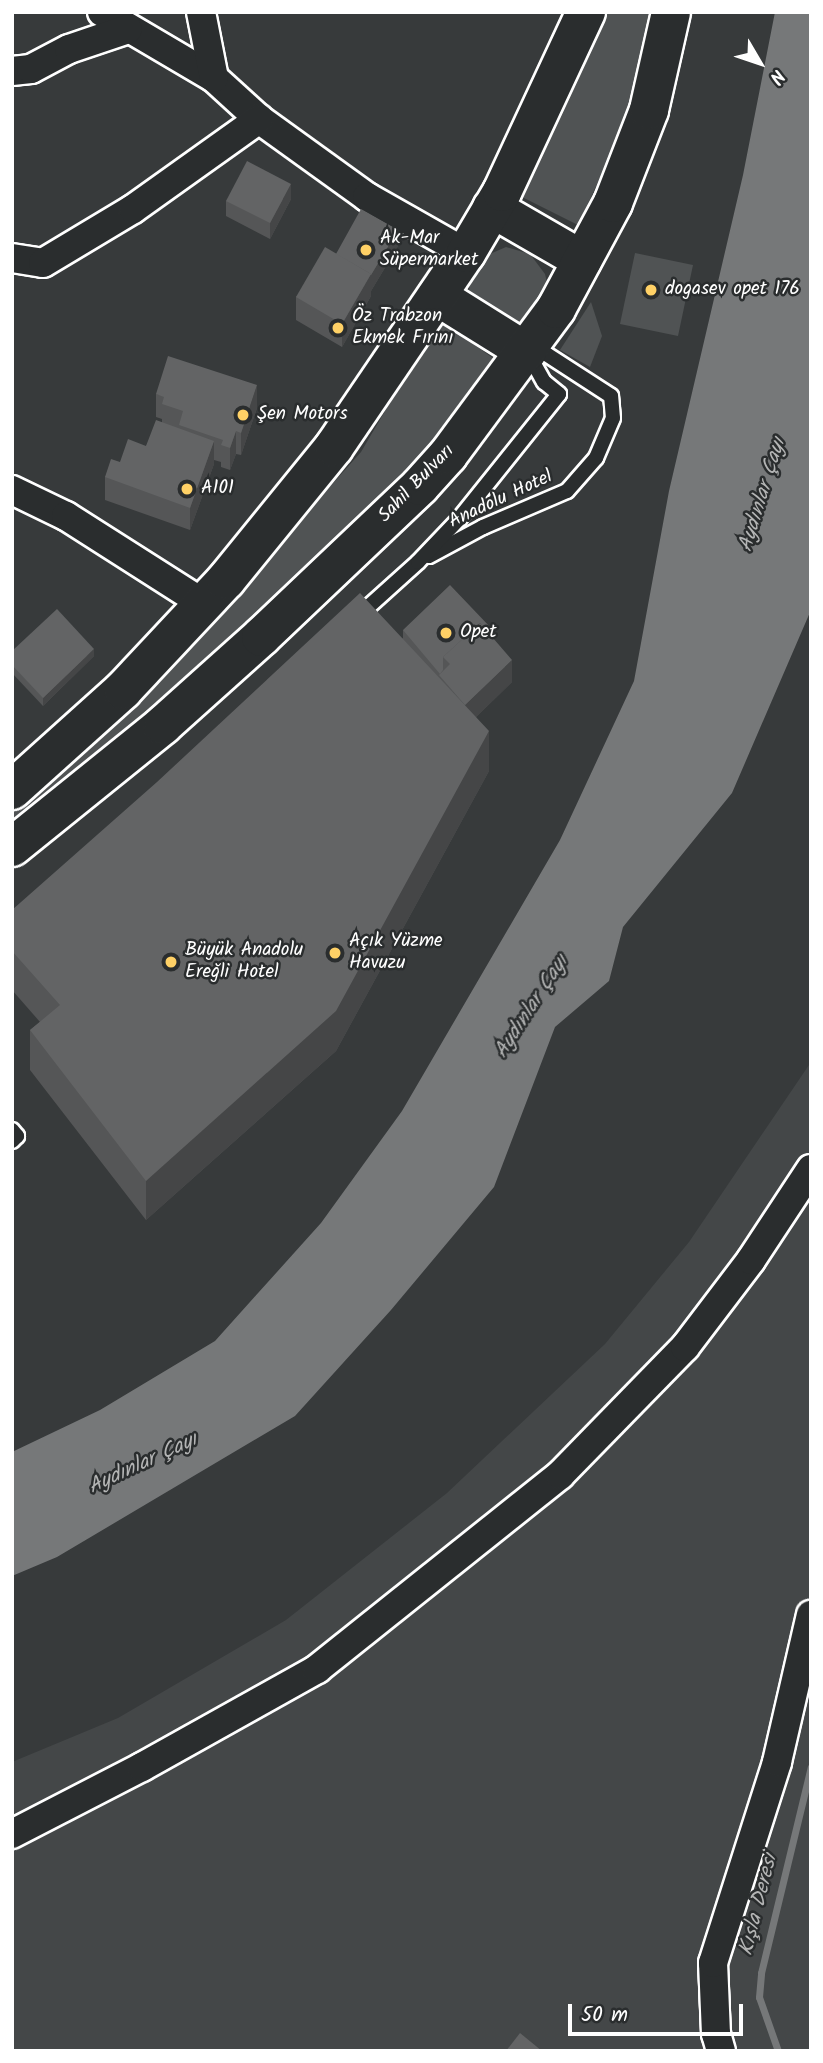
<!DOCTYPE html>
<meta charset="utf-8">
<style>
body{margin:0}
#map{position:relative;width:823px;height:2063px;overflow:hidden;background:#373a3b;font-family:Kalam,sans-serif}
div>[style]{position:absolute}
.built>*{inset:0;background:#444748}
.green>*{inset:0;background:#505354}
.water>*{inset:0;background:#767879}
.stream>*{height:7px;margin:-3.5px;padding:0 3.5px;transform-origin:3.5px;border-radius:3.5px;background:#767879}
.roads{filter:drop-shadow(2px 0 #fff) drop-shadow(-2px 0 #fff) drop-shadow(0 2px #fff) drop-shadow(0 -2px #fff)}
.lane>*{height:14px;margin:-7px;padding:0 7px;transform-origin:7px;border-radius:7px;background:#2a2d2e}
.street>*{height:28px;margin:-14px;padding:0 14px;transform-origin:14px;border-radius:14px;background:#2a2d2e}
.highway>*{height:38px;margin:-19px;padding:0 19px;transform-origin:19px;border-radius:19px;background:#2a2d2e}
.wall>*{inset:0;background:#555657}
.shaded-wall>*{inset:0;background:#454647}
.building>*{inset:0;background:#636465}
.dots>*{width:19px;height:19px;translate:-50% -50%;box-sizing:border-box;border:4px solid #2a2d2e;border-radius:50%}
span{translate:-50% -50%;white-space:nowrap;text-align:center;line-height:1.15;-webkit-text-stroke:5px #2a2d2e;paint-order:stroke}
.poi-label{font-size:19px;color:#fff}
.left{translate:0 -50%;text-align:left}
.street-label{font-size:19px;color:#fff}
.water-label{font-size:21px;color:#b4b5b5;font-style:italic}
.frame{position:absolute;inset:0;border:14px solid #fff;pointer-events:none}
.north{position:absolute;left:725px;top:28px;width:70px;height:70px;-webkit-text-stroke:5px #2a2d2e;paint-order:stroke;rotate:129deg;font-size:19px;font-weight:700;line-height:28px;text-align:center;color:#fff}
.north::after{content:'';display:block;margin:auto;width:24px;height:32px;background:#fff;clip-path:polygon(50% 0,100% 100%,50% 72%,0 100%)}
.scale{position:absolute;left:568px;top:2004px;width:175px;height:32px;box-sizing:border-box;border:4px solid #fff;border-top:0;padding-left:9px;font-size:21px;line-height:24px;white-space:nowrap;color:#fff;-webkit-text-stroke:5px #2a2d2e;paint-order:stroke}
</style>
<div id="map">
<div class="built">
<div style="clip-path:polygon(811px 1062px,811px 2051px,12px 2051px,12px 1762px,118px 1718px,286px 1620px,447px 1493px,605px 1344px,689px 1242px)"></div>
</div>
<div class="green">
<div style="clip-path:polygon(597px 12px,655px 12px,619px 137px,578px 225px,514px 193px)"></div>
<div style="clip-path:polygon(506px 247px,530px 254px,545px 274px,548px 287px,529px 320px,517px 325px,473px 305px,469px 292px,470px 279px,483px 257px)"></div>
<div style="clip-path:polygon(635px 253px,693px 265px,678px 336px,620px 324px)"></div>
<div style="clip-path:polygon(591px 302px,602px 336px,590px 367px,560px 350px)"></div>
<div style="clip-path:polygon(439px 319px,501px 364px,354px 529px,271px 606px,58px 789px,12px 824px,12px 804px,191px 642px,361px 452px)"></div>
</div>
<div class="water">
<div style="clip-path:polygon(775px 12px,811px 12px,811px 610px,732px 793px,623px 927px,609px 981px,555px 1027px,494px 1187px,391px 1310px,295px 1416px,57px 1557px,12px 1576px,12px 1452px,100px 1410px,215px 1341px,321px 1223px,402px 1111px,560px 840px,634px 681px,669px 491px,743px 175px)"></div>
</div>
<div class="stream">
<div style="left:778px;top:2051px;width:57px;rotate:-109.4deg"></div>
<div style="left:759px;top:1997px;width:24px;rotate:-85deg"></div>
<div style="left:761px;top:1973px;width:212px;rotate:-76.4deg"></div>
</div>
<div class="roads">
<div class="lane">
<div style="left:429px;top:556px;width:61px;rotate:-28.2deg"></div>
<div style="left:483px;top:527px;width:91px;rotate:-23.2deg"></div>
<div style="left:567px;top:491px;width:44px;rotate:-48.7deg"></div>
<div style="left:596px;top:458px;width:43px;rotate:-67deg"></div>
<div style="left:613px;top:418px;width:22px;rotate:-95deg"></div>
<div style="left:611px;top:396px;width:77px;rotate:-147.1deg"></div>
<div style="left:546px;top:354px;width:19px;rotate:-174deg"></div>
<div style="left:357px;top:617px;width:82px;rotate:-42deg"></div>
<div style="left:418px;top:562px;width:59px;rotate:-46.4deg"></div>
<div style="left:459px;top:519px;width:160px;rotate:-51.3deg"></div>
<div style="left:559px;top:394px;width:19px;rotate:-141deg"></div>
<div style="left:544px;top:382px;width:33px;rotate:-119deg"></div>
<div style="left:12px;top:1130px;width:8px;rotate:50deg"></div>
<div style="left:17px;top:1136px;width:7px;rotate:135deg"></div>
</div>
<div class="street">
<div style="left:102px;top:12px;width:130px;rotate:30.5deg"></div>
<div style="left:214px;top:78px;width:61px;rotate:42.3deg"></div>
<div style="left:259px;top:119px;width:133px;rotate:35.8deg"></div>
<div style="left:367px;top:197px;width:114px;rotate:29.5deg"></div>
<div style="left:201px;top:12px;width:67px;rotate:78.9deg"></div>
<div style="left:12px;top:71px;width:19px;rotate:-6deg"></div>
<div style="left:31px;top:69px;width:43px;rotate:-27.8deg"></div>
<div style="left:69px;top:49px;width:62px;rotate:-18.7deg"></div>
<div style="left:12px;top:258px;width:31px;rotate:9deg"></div>
<div style="left:43px;top:263px;width:105px;rotate:-31deg"></div>
<div style="left:133px;top:209px;width:155px;rotate:-35.5deg"></div>
<div style="left:12px;top:490px;width:60px;rotate:25.7deg"></div>
<div style="left:66px;top:516px;width:164px;rotate:32.5deg"></div>
<div style="left:12px;top:1834px;width:146px;rotate:-27.3deg"></div>
<div style="left:142px;top:1767px;width:201px;rotate:-29.2deg"></div>
<div style="left:317px;top:1669px;width:311px;rotate:-38.6deg"></div>
<div style="left:560px;top:1475px;width:179px;rotate:-45.7deg"></div>
<div style="left:685px;top:1347px;width:109px;rotate:-52.8deg"></div>
<div style="left:751px;top:1260px;width:109px;rotate:-56.6deg"></div>
<div style="left:721px;top:2051px;width:18px;rotate:-106deg"></div>
<div style="left:716px;top:2034px;width:71px;rotate:-92.4deg"></div>
<div style="left:713px;top:1963px;width:211px;rotate:-72.3deg"></div>
<div style="left:777px;top:1762px;width:151px;rotate:-77deg"></div>
</div>
<div class="highway">
<div style="left:492px;top:208px;width:104px;rotate:30deg"></div>
<div style="left:437px;top:296px;width:106px;rotate:31.9deg"></div>
<div style="left:12px;top:790px;width:149px;rotate:-42deg"></div>
<div style="left:123px;top:690px;width:151px;rotate:-46.9deg"></div>
<div style="left:226px;top:580px;width:171px;rotate:-50.9deg"></div>
<div style="left:334px;top:447px;width:235px;rotate:-55.8deg"></div>
<div style="left:466px;top:253px;width:71px;rotate:-59.5deg"></div>
<div style="left:502px;top:192px;width:199px;rotate:-65deg"></div>
<div style="left:12px;top:847px;width:194px;rotate:-38.9deg"></div>
<div style="left:163px;top:725px;width:132px;rotate:-41.9deg"></div>
<div style="left:261px;top:637px;width:219px;rotate:-43.5deg"></div>
<div style="left:420px;top:486px;width:42px;rotate:-47.9deg"></div>
<div style="left:448px;top:455px;width:182px;rotate:-53.5deg"></div>
<div style="left:556px;top:309px;width:120px;rotate:-61.7deg"></div>
<div style="left:613px;top:203px;width:100px;rotate:-68.8deg"></div>
<div style="left:649px;top:110px;width:100px;rotate:-77.3deg"></div>
</div>
</div>
<div class="wall">
<div style="clip-path:polygon(291px 199px,270px 239px,226px 216px,226px 201px)"></div>
<div style="clip-path:polygon(398px 246px,371px 291px,371px 296px,342px 347px,296px 320px,296px 297px,336px 254px)"></div>
<div style="clip-path:polygon(156px 394px,257px 408px,241px 455px,236px 454px,230px 470px,221px 467px,221px 462px,214px 460px,214px 464px,190px 530px,105px 500px,105px 477px,120px 462px,146px 446px,162px 422px,162px 419px,156px 417px)"></div>
<div style="clip-path:polygon(403px 630px,491px 636px,512px 682px,476px 717px,489px 771px,336px 1051px,146px 1220px,30px 1070px,30px 1030px,40px 1022px,12px 990px,12px 910px,403px 638px)"></div>
<div style="clip-path:polygon(12px 651px,94px 656px,43px 706px,12px 673px)"></div>
</div>
<div class="shaded-wall">
<div style="clip-path:polygon(291px 184px,291px 199px,270px 239px,270px 223px)"></div>
<div style="clip-path:polygon(398px 230px,398px 246px,371px 291px,371px 275px)"></div>
<div style="clip-path:polygon(371px 274px,371px 296px,342px 347px,342px 324px)"></div>
<div style="clip-path:polygon(257px 385px,257px 408px,241px 455px,241px 433px)"></div>
<div style="clip-path:polygon(236px 431px,236px 454px,230px 470px,230px 448px)"></div>
<div style="clip-path:polygon(214px 441px,214px 464px,190px 530px,190px 508px)"></div>
<div style="clip-path:polygon(94px 649px,94px 656px,43px 706px,43px 698px)"></div>
<div style="clip-path:polygon(512px 660px,512px 682px,465px 728px,465px 705px)"></div>
<div style="clip-path:polygon(489px 731px,489px 771px,336px 1051px,146px 1220px,146px 1181px)"></div>
</div>
<div class="building">
<div style="clip-path:polygon(247px 161px,291px 184px,270px 223px,226px 201px)"></div>
<div style="clip-path:polygon(361px 209px,398px 230px,371px 275px,370px 275px,371px 274px,336px 254px)"></div>
<div style="clip-path:polygon(325px 247px,371px 274px,342px 324px,296px 297px)"></div>
<div style="clip-path:polygon(168px 356px,257px 385px,241px 433px,236px 431px,230px 448px,221px 445px,223px 440px,179px 425px,183px 411px,162px 404px,164px 397px,156px 394px)"></div>
<div style="clip-path:polygon(156px 420px,214px 441px,190px 508px,105px 477px,111px 459px,120px 462px,128px 439px,146px 446px)"></div>
<div style="clip-path:polygon(450px 585px,491px 628px,487px 632px,480px 623px,443px 657px,443px 670px,440px 674px,403px 630px)"></div>
<div style="clip-path:polygon(360px 593px,489px 731px,336px 1011px,146px 1181px,30px 1030px,60px 1005px,12px 951px,12px 910px,157px 782px)"></div>
<div style="clip-path:polygon(57px 609px,94px 649px,43px 698px,12px 665px,12px 651px)"></div>
<div style="clip-path:polygon(480px 623px,512px 660px,465px 705px,439px 675px,450px 664px,443px 657px)"></div>
<div style="clip-path:polygon(520px 2033px,542px 2051px,506px 2051px)"></div>
</div>
<div class="dots">
<div style="left:366px;top:250px;background:#ffd166"></div>
<div style="left:651px;top:290px;background:#ffd166"></div>
<div style="left:338px;top:328px;background:#ffd166"></div>
<div style="left:243px;top:415px;background:#ffd166"></div>
<div style="left:187px;top:489px;background:#ffd166"></div>
<div style="left:446px;top:633px;background:#ffd166"></div>
<div style="left:335px;top:953px;background:#ffd166"></div>
<div style="left:171px;top:962px;background:#ffd166"></div>
</div>
<div class="poi-label">
<span class="left" style="left:380px;top:250px">Ak-Mar<br>Süpermarket</span>
<span class="left" style="left:665px;top:290px">dogasev opet 176</span>
<span class="left" style="left:352px;top:328px">Öz Trabzon<br>Ekmek Fırını</span>
<span class="left" style="left:257px;top:415px">Şen Motors</span>
<span class="left" style="left:201px;top:489px">A101</span>
<span class="left" style="left:460px;top:633px">Opet</span>
<span class="left" style="left:349px;top:953px">Açık Yüzme<br>Havuzu</span>
<span class="left" style="left:185px;top:962px">Büyük Anadolu<br>Ereğli Hotel</span>
</div>
<div class="street-label">
<span style="left:417px;top:484px;rotate:-46deg">Sahil Bulvarı</span>
<span style="left:501px;top:500px;rotate:-25deg">Anadolu Hotel</span>
</div>
<div class="water-label">
<span style="left:763px;top:495px;rotate:-73deg">Aydınlar Çayı</span>
<span style="left:532px;top:1007px;rotate:-57deg">Aydınlar Çayı</span>
<span style="left:143px;top:1464px;rotate:-25deg">Aydınlar Çayı</span>
<span style="left:759px;top:1905px;rotate:-76deg">Kışla Deresi</span>
</div>
<div class="frame"></div>
<div class="north">N</div>
<div class="scale">50 m</div>
</div>
